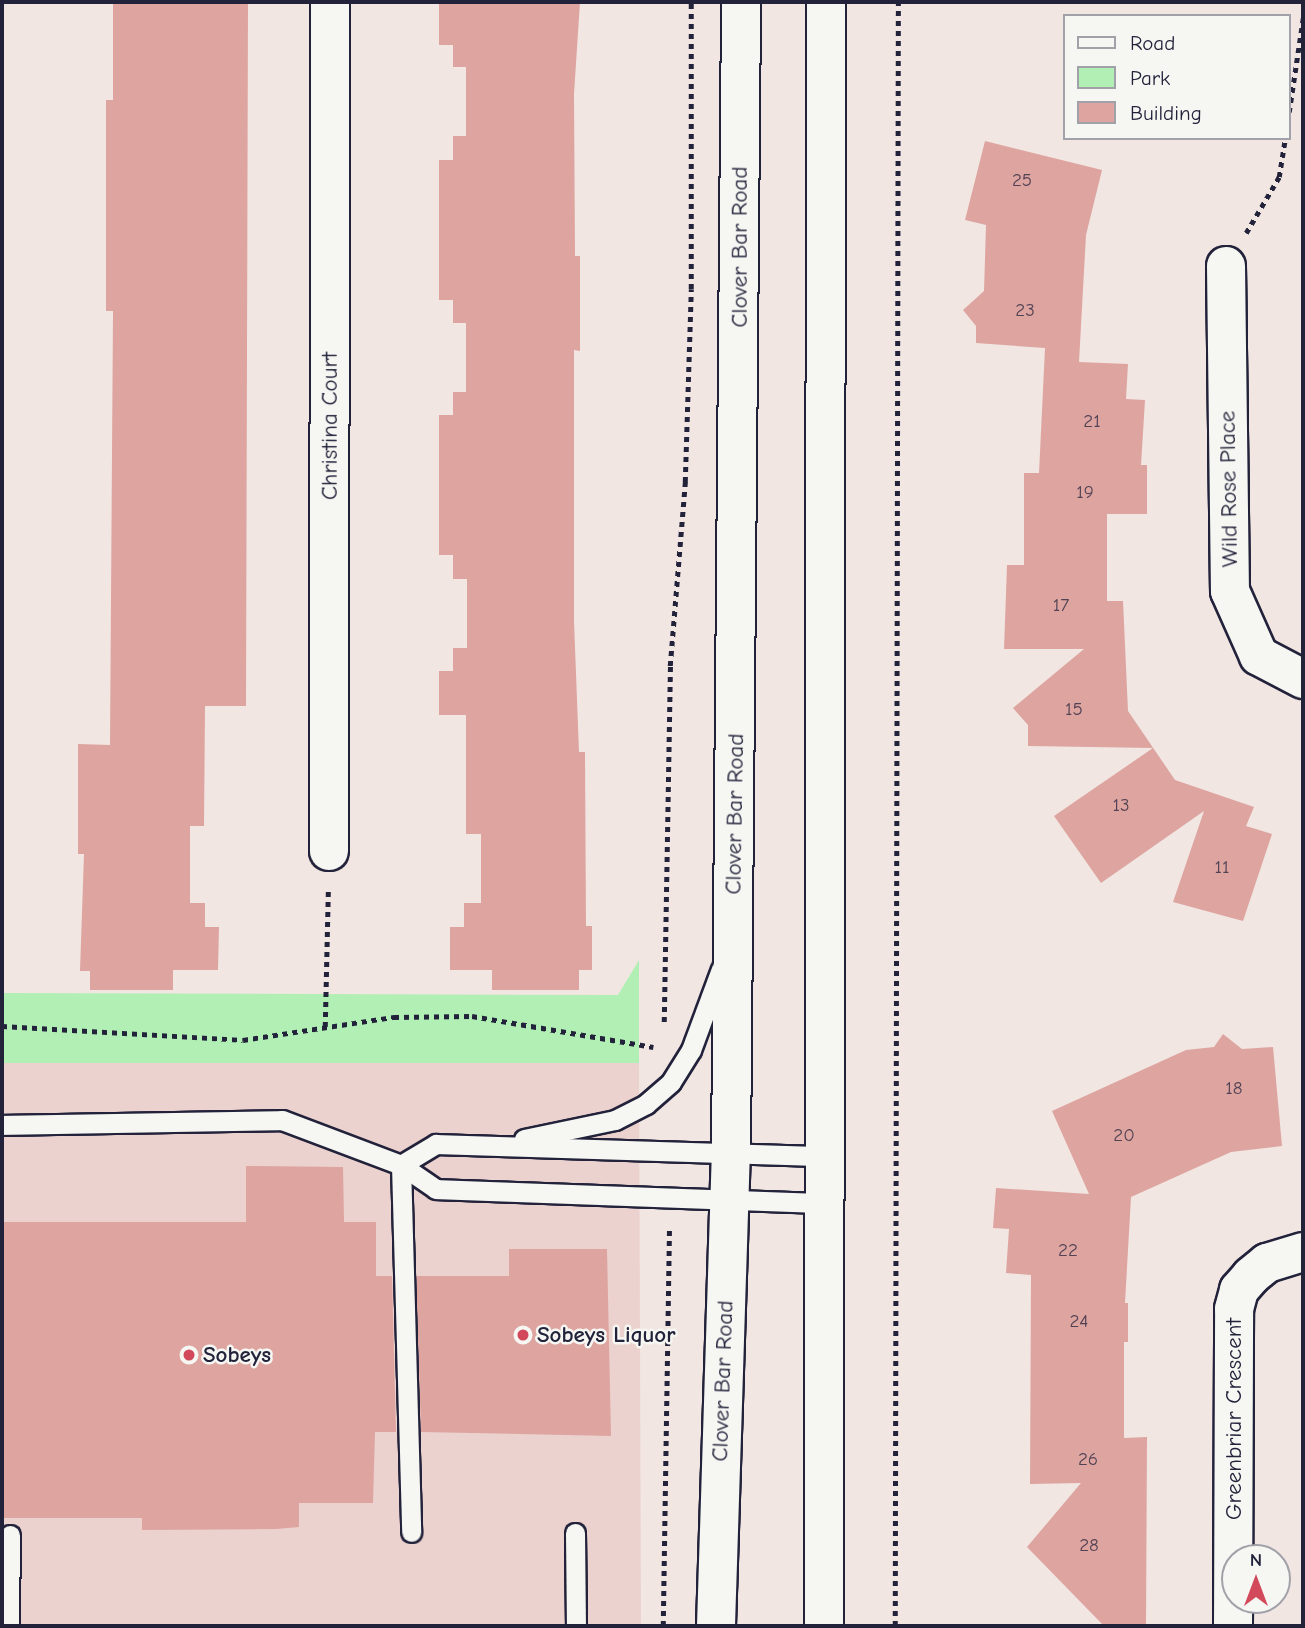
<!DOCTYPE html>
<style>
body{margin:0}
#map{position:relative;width:1305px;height:1628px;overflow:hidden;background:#f1e6e2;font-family:"Comic Neue",sans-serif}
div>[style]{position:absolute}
.built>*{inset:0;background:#ebd2ce}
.green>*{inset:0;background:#b2efb4}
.building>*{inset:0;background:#dea4a0}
.path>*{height:4.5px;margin-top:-2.25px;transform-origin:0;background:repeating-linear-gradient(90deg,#22223b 0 5px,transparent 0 10px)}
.roads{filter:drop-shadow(2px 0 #22223b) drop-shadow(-2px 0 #22223b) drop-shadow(0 2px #22223b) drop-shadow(0 -2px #22223b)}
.lane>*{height:19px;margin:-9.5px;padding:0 9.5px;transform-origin:9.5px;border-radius:9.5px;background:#f6f6f2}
.street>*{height:38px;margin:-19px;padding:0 19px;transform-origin:19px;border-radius:19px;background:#f6f6f2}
.secondary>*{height:38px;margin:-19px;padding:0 19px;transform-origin:19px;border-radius:19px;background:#f6f6f2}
.dots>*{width:19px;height:19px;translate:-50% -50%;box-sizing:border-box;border:4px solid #f6f6f2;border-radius:50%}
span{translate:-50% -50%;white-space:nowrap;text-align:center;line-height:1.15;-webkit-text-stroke:5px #f6f6f2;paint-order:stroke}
.number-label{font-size:19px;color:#514254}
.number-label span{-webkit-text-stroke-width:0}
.street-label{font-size:23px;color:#22223b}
.poi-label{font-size:23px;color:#22223b;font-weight:700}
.left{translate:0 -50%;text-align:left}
.frame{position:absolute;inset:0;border:4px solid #22223b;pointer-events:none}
.legend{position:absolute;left:1063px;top:14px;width:228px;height:126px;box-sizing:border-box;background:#f6f6f2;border:2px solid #a1a1a9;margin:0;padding:9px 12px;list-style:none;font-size:21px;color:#22223b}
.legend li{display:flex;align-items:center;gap:14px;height:35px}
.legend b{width:35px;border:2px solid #a1a1a9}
.north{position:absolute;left:1221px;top:1544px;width:70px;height:70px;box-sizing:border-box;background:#f6f6f2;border:2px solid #a1a1a9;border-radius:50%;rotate:0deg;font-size:19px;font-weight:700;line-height:28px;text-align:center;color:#22223b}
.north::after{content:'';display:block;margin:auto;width:24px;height:32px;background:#d1495b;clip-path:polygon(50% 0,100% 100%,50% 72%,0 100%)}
</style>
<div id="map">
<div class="built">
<div style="clip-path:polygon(2px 1063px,639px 1063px,641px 1626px,2px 1626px)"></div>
</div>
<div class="green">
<div style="clip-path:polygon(639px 960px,639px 1063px,2px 1063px,2px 993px,618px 995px)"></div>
</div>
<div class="building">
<div style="clip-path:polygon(113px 2px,248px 2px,246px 706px,205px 706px,204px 826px,190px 826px,190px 903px,205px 903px,205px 927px,219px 927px,218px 970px,173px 970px,173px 990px,90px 990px,90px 971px,80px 971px,84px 854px,78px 854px,78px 744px,110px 745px,113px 311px,106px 311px,106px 100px,113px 100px)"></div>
<div style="clip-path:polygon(439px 2px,580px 2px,574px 94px,575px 256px,580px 256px,580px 351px,574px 350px,574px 621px,579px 752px,585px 752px,586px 926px,592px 926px,592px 970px,579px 970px,579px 990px,492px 990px,492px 970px,450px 970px,450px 927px,464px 927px,464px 903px,481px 903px,481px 834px,466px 834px,466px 715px,439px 715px,439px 671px,453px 671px,453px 648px,467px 648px,467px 579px,453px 579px,453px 555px,439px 555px,439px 415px,453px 415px,453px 392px,466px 392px,466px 323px,453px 323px,453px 300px,439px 300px,439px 160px,453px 160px,453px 136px,466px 136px,466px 67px,453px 67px,453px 45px,439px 45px)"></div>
<div style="clip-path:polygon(985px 141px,1102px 170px,1086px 235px,1079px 362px,1128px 364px,1126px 399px,1145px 400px,1141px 465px,1147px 465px,1147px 514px,1107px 514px,1107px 601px,1123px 601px,1128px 711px,1175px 780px,1254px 807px,1246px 826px,1272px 834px,1243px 921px,1173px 902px,1204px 811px,1101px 883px,1054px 816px,1153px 748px,1028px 746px,1028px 725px,1013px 708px,1084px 649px,1004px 649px,1007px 565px,1024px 565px,1024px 473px,1039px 473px,1045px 348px,976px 343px,976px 326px,963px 310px,984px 291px,986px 225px,965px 220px)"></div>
<div style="clip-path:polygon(1223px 1034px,1242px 1049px,1273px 1047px,1282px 1146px,1231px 1152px,1131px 1197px,1125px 1303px,1128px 1303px,1128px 1342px,1124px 1342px,1124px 1438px,1147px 1437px,1146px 1626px,1104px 1626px,1027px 1547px,1081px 1483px,1030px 1484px,1031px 1275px,1006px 1273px,1009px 1229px,993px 1228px,996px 1188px,1089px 1194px,1052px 1111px,1186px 1050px,1214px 1047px)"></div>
<div style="clip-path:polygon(246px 1166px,343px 1167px,344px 1222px,376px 1222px,376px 1276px,392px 1276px,396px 1432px,375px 1432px,373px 1503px,299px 1503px,299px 1527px,276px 1529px,142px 1530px,142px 1518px,2px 1518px,2px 1222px,246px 1222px)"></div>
<div style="clip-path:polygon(509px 1249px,607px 1249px,611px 1436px,421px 1432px,416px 1276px,509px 1276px)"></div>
</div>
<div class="path">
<div style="left:1289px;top:112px;width:95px;rotate:-81.5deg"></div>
<div style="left:1246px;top:233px;width:65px;rotate:-59.5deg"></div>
<div style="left:1279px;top:177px;width:39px;rotate:-81deg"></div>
<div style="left:664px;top:1022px;width:356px;rotate:-89deg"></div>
<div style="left:670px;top:666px;width:185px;rotate:-85.3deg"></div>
<div style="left:685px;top:482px;width:193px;rotate:-88.2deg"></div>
<div style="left:691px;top:289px;width:287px;rotate:-90deg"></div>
<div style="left:2px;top:1026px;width:241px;rotate:3.3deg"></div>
<div style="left:243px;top:1040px;width:153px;rotate:-8.7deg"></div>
<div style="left:394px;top:1017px;width:78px;rotate:-0.7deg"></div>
<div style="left:472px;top:1016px;width:184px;rotate:9.7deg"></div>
<div style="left:325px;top:1027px;width:136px;rotate:-88.7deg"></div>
<div style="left:663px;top:1626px;width:396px;rotate:-89.1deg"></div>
<div style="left:895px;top:1626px;width:1624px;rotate:-89.89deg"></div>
</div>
<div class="roads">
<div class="lane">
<div style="left:2px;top:1125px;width:280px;rotate:-1deg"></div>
<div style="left:282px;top:1120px;width:127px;rotate:20.7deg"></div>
<div style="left:401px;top:1165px;width:42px;rotate:34.4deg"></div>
<div style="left:436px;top:1189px;width:388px;rotate:2.1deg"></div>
<div style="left:524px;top:1139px;width:93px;rotate:-11.8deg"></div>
<div style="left:615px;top:1120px;width:35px;rotate:-27deg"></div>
<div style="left:646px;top:1104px;width:33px;rotate:-41deg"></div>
<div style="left:671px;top:1082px;width:38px;rotate:-58deg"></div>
<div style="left:691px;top:1050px;width:86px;rotate:-69.7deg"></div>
<div style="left:401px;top:1165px;width:41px;rotate:-31deg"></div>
<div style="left:436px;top:1144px;width:388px;rotate:1.8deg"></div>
<div style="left:401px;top:1165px;width:367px;rotate:88.4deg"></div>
<div style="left:575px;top:1533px;width:93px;rotate:89.4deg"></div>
<div style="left:9px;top:1626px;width:91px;rotate:-89.4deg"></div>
</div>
<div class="street">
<div style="left:1226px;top:266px;width:325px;rotate:89.3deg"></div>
<div style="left:1230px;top:591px;width:71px;rotate:66deg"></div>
<div style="left:1259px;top:656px;width:50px;rotate:27.6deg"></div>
<div style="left:329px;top:851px;width:849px;rotate:-89.93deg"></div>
<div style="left:1233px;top:1626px;width:317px;rotate:-89.8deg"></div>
<div style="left:1234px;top:1309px;width:20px;rotate:-75deg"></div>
<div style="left:1239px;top:1290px;width:18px;rotate:-49deg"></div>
<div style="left:1251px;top:1276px;width:21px;rotate:-39deg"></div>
<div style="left:1267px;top:1263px;width:38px;rotate:-17deg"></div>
</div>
<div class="secondary">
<div style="left:716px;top:1626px;width:472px;rotate:-88.2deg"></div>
<div style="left:731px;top:1154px;width:1152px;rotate:-89.5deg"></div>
<div style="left:824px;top:1626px;width:1624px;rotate:-89.93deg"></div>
</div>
</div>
<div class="dots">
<div style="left:523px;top:1335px;background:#d1495b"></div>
<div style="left:189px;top:1355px;background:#d1495b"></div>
</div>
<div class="number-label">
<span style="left:1022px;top:181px">25</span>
<span style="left:1025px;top:311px">23</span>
<span style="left:1092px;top:422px">21</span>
<span style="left:1085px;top:493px">19</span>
<span style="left:1061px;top:606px">17</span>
<span style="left:1074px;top:710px">15</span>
<span style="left:1121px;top:806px">13</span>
<span style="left:1222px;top:868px">11</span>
<span style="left:1234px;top:1089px">18</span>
<span style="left:1124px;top:1136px">20</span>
<span style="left:1068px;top:1251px">22</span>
<span style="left:1079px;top:1322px">24</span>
<span style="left:1088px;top:1460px">26</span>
<span style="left:1089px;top:1546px">28</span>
</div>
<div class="street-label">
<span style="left:740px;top:247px;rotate:-90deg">Clover Bar Road</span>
<span style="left:330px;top:426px;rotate:-90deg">Christina Court</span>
<span style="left:1229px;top:489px;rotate:-91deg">Wild Rose Place</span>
<span style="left:735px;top:814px;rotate:-89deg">Clover Bar Road</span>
<span style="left:723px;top:1381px;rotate:-88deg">Clover Bar Road</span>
<span style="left:1234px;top:1419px;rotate:-90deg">Greenbriar Crescent</span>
</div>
<div class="poi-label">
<span class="left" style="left:537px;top:1335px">Sobeys Liquor</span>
<span class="left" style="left:203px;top:1355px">Sobeys</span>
</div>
<div class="frame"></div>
<ul class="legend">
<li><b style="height:9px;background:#f6f6f2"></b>Road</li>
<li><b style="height:19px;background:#b2efb4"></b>Park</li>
<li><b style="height:19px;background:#dea4a0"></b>Building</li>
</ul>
<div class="north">N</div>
</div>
